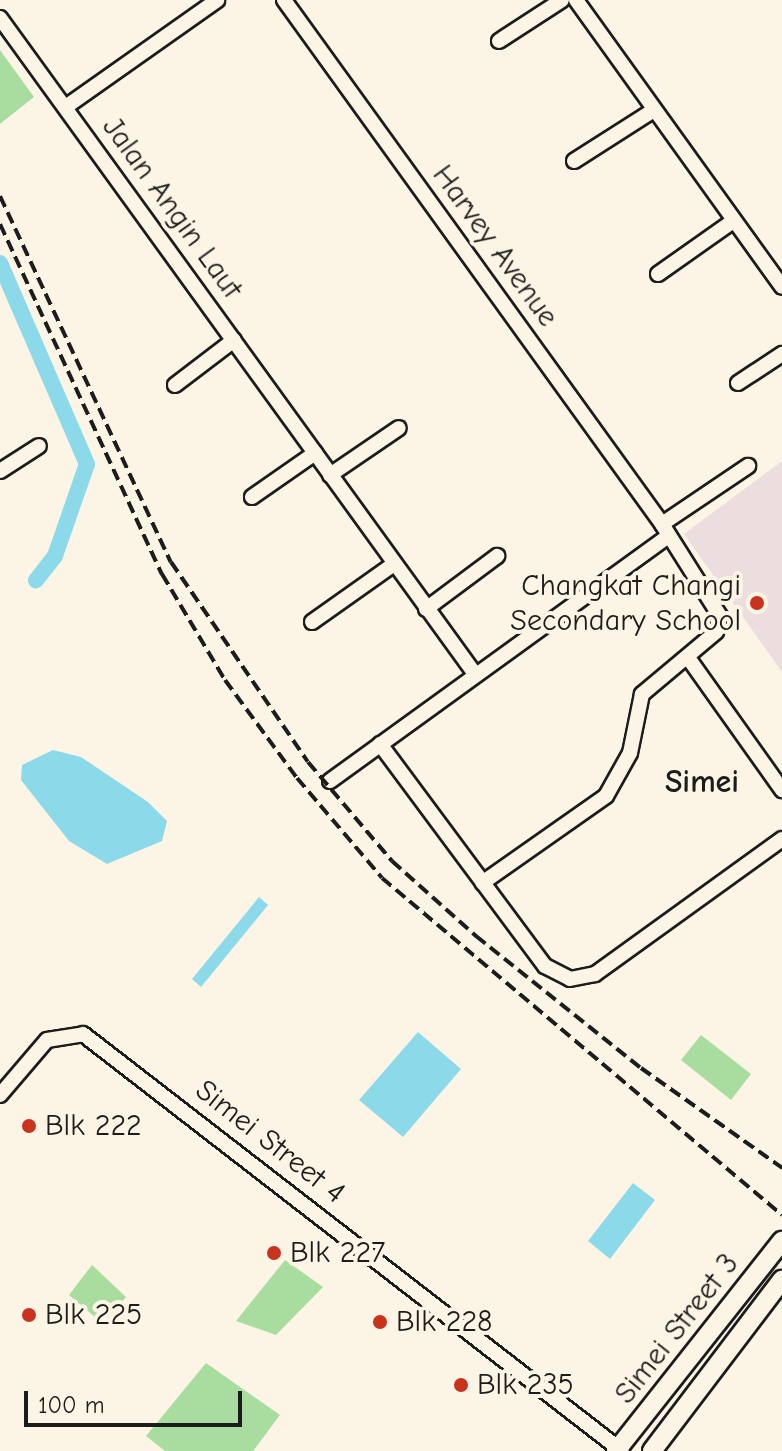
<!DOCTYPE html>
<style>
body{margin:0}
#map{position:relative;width:782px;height:1451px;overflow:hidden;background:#fcf5e5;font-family:"Comic Neue",sans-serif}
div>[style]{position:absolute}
.built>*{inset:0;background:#ecdddf}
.green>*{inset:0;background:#a9dd9f}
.water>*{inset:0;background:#8cdae9}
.canal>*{height:16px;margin:-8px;padding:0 8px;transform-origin:8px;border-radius:8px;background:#8cdae9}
.roads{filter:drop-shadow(2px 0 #1c1c1c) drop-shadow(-2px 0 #1c1c1c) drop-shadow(0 2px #1c1c1c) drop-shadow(0 -2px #1c1c1c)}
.minor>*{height:14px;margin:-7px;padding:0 7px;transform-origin:7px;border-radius:7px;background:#fcf5e5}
.secondary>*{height:18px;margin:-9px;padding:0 9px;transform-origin:9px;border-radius:9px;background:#fcf5e5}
.rail>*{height:4px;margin-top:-2px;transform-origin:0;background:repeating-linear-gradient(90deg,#1c1c1c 0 12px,transparent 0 18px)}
.dots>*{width:22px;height:22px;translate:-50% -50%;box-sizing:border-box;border:4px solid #fcf5e5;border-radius:50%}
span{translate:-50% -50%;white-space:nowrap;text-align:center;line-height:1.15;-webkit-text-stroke:8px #fcf5e5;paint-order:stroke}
.street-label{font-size:30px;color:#1c1c1c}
.poi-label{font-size:30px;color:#1c1c1c}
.right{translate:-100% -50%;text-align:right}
.left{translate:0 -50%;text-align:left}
.neighbourhood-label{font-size:32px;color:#1c1c1c;font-weight:700}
.scale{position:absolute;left:24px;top:1391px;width:218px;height:36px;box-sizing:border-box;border:4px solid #1c1c1c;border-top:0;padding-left:10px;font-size:24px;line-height:28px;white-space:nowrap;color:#1c1c1c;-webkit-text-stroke:6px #fcf5e5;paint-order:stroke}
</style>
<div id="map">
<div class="built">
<div style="clip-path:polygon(782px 461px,782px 672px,684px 534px)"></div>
</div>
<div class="green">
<div style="clip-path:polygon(0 50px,34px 97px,0 124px)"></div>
<div style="clip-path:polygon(701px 1035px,751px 1074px,731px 1100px,681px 1060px)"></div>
<div style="clip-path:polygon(285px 1260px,323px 1287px,276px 1335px,236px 1321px)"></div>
<div style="clip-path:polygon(92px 1265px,126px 1297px,103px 1324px,69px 1295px)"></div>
<div style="clip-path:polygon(206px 1363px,280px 1415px,253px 1451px,165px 1451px,146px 1436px)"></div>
</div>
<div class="water">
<div style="clip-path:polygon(53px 750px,81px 757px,148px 802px,167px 821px,162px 841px,107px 864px,69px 841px,21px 780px,22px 765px)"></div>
<div style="clip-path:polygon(259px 897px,268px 905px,201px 987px,192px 979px)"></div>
<div style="clip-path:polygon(418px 1032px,461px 1069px,403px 1137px,359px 1100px)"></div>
<div style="clip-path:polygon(633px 1183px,655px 1200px,610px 1259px,588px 1241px)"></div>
</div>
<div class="canal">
<div style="left:0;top:263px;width:219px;rotate:66.6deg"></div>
<div style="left:87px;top:464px;width:97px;rotate:109.2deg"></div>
<div style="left:55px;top:556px;width:31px;rotate:128deg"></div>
</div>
<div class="roads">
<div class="minor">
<div style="left:284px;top:0;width:646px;rotate:54.19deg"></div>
<div style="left:662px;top:524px;width:109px;rotate:57.8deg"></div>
<div style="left:720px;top:616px;width:16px;rotate:104deg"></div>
<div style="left:716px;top:632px;width:97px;rotate:140deg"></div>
<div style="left:642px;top:694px;width:60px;rotate:101.5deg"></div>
<div style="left:630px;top:753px;width:49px;rotate:119.2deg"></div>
<div style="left:606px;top:796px;width:151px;rotate:144.9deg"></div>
<div style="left:576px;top:0;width:353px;rotate:54.3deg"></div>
<div style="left:0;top:18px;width:810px;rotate:54.09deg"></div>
<div style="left:499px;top:41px;width:75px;rotate:-33.1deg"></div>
<div style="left:67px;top:106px;width:184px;rotate:-35.2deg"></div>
<div style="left:574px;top:161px;width:95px;rotate:-32.5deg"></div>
<div style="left:658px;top:274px;width:92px;rotate:-35.2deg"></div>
<div style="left:738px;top:383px;width:53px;rotate:-33.4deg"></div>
<div style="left:175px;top:385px;width:74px;rotate:-37.3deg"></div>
<div style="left:0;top:471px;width:46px;rotate:-32.7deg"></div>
<div style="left:330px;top:475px;width:83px;rotate:-34.3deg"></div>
<div style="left:252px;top:497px;width:77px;rotate:-34.9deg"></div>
<div style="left:662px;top:524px;width:104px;rotate:-34deg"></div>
<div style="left:426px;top:609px;width:89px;rotate:-36.7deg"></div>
<div style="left:312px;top:622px;width:100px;rotate:-35.3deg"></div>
<div style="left:689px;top:659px;width:161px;rotate:54.6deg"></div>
<div style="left:380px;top:744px;width:277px;rotate:53.4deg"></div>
<div style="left:545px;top:966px;width:28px;rotate:27deg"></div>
<div style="left:570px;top:979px;width:25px;rotate:-11deg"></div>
<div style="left:595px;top:974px;width:231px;rotate:-35.8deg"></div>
<div style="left:330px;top:781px;width:418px;rotate:-35.9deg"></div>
<div style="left:0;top:1095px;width:72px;rotate:-49.5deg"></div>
<div style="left:47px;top:1040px;width:36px;rotate:-9deg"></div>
<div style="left:83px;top:1034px;width:681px;rotate:37.73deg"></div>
</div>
<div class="secondary">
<div style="left:616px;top:1451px;width:268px;rotate:-51.7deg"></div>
<div style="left:652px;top:1451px;width:215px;rotate:-52.8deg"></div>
</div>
</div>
<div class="rail">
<div style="left:0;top:196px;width:404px;rotate:65deg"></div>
<div style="left:171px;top:562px;width:242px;rotate:55.6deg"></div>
<div style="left:308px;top:762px;width:130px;rotate:49.7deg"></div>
<div style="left:392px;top:861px;width:113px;rotate:41.8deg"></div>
<div style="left:476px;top:936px;width:211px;rotate:38.7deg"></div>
<div style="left:641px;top:1068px;width:173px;rotate:35.3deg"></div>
<div style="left:0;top:224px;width:386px;rotate:65.2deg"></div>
<div style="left:162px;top:574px;width:123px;rotate:59.3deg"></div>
<div style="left:225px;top:680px;width:122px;rotate:53.7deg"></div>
<div style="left:297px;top:778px;width:131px;rotate:49.6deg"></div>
<div style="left:382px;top:878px;width:523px;rotate:40.11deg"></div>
</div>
<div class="dots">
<div style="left:757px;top:603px;background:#c8321e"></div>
<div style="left:29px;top:1126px;background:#c8321e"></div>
<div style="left:274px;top:1253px;background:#c8321e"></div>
<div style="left:29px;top:1315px;background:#c8321e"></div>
<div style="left:380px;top:1322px;background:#c8321e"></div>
<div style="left:461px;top:1385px;background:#c8321e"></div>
</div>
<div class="street-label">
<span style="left:172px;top:208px;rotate:54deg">Jalan Angin Laut</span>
<span style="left:495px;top:246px;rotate:54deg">Harvey Avenue</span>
<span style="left:270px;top:1142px;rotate:38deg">Simei Street 4</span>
<span style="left:677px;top:1329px;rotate:-52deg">Simei Street 3</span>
</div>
<div class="poi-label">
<span class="right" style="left:741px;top:603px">Changkat Changi<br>Secondary School</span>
<span class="left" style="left:45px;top:1126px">Blk 222</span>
<span class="left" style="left:290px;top:1253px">Blk 227</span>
<span class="left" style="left:45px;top:1315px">Blk 225</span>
<span class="left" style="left:396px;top:1322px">Blk 228</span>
<span class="left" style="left:477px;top:1385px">Blk 235</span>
</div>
<div class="neighbourhood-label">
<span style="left:702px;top:782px">Simei</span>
</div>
<div class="scale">100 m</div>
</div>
